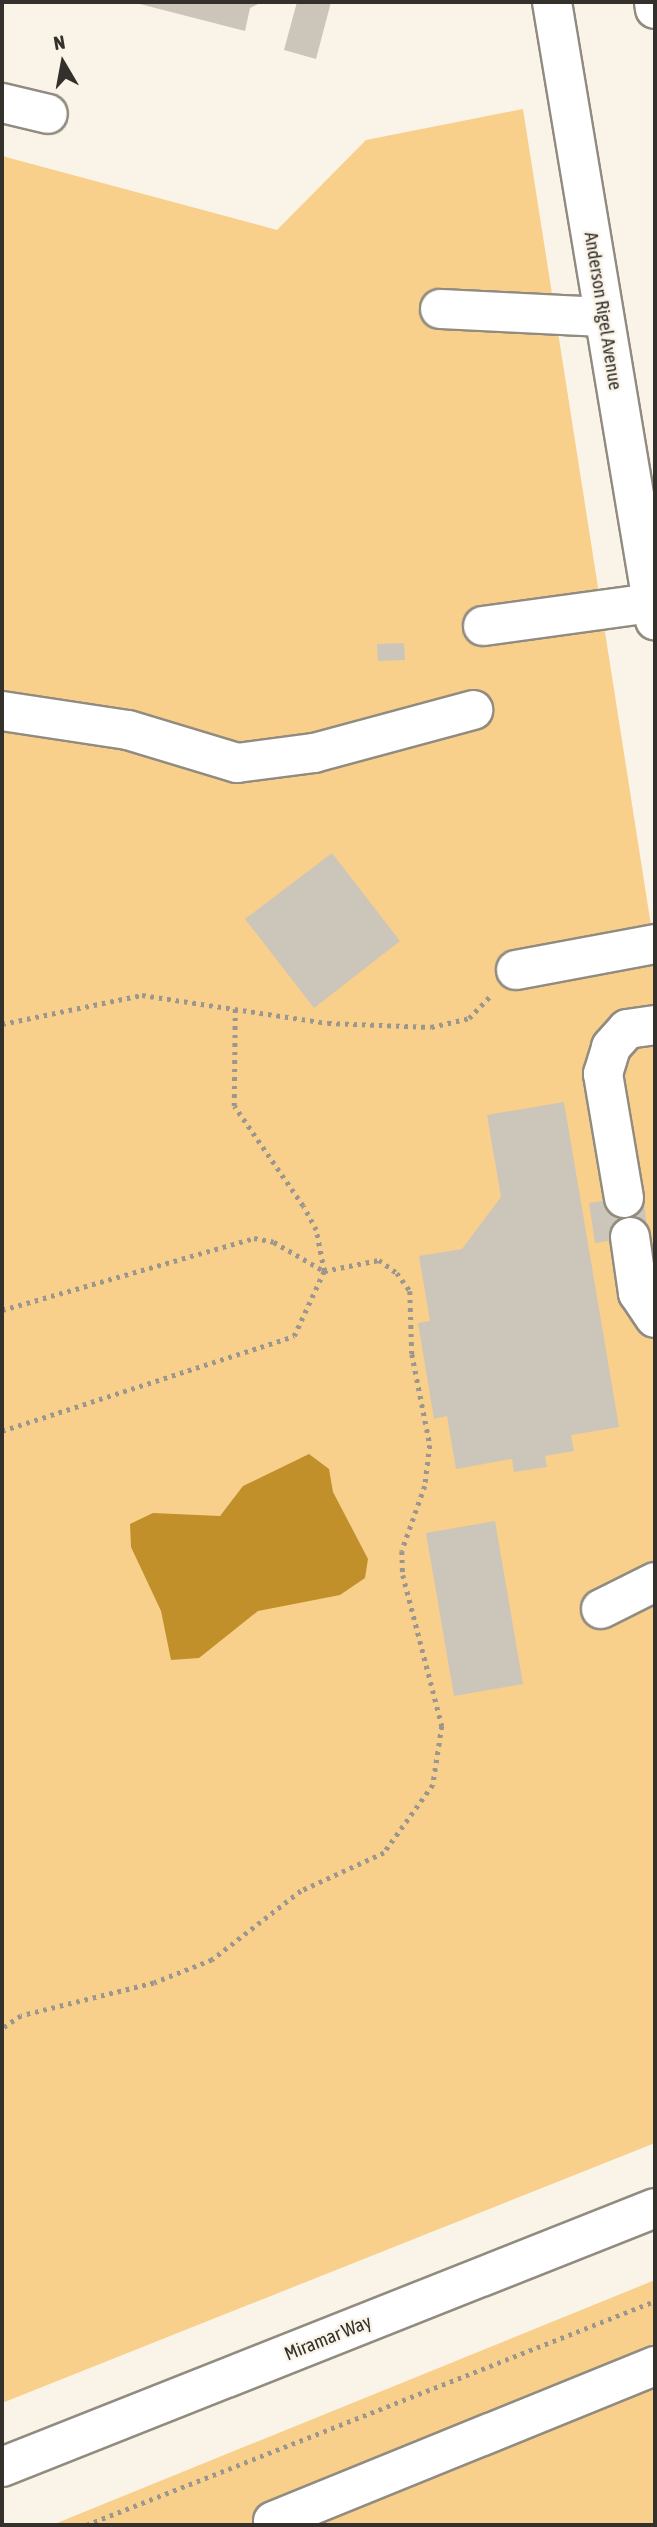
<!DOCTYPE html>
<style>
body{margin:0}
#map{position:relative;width:657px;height:2527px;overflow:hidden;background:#faf3e7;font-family:"Asap Condensed",sans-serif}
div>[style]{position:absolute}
.green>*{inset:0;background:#f8d08b}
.water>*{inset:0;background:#c1902b}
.building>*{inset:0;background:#ccc5ba}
.path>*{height:4.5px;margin-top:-2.25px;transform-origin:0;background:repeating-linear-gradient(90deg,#9c978e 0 3.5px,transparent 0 8.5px)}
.roads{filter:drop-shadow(2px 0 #918b80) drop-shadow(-2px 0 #918b80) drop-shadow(0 2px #918b80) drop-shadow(0 -2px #918b80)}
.minor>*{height:38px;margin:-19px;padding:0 19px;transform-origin:19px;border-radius:19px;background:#fff}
span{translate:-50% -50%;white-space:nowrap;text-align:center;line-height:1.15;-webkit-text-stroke:5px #faf3e7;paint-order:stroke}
.street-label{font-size:19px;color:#34312d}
.frame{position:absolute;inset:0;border:4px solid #34312d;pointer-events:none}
.north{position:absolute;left:28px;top:28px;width:70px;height:70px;-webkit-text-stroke:5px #faf3e7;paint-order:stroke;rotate:350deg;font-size:19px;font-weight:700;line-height:28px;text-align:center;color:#34312d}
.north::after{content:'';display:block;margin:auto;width:24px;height:32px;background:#34312d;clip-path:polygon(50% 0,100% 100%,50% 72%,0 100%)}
</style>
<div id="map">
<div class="green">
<div style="clip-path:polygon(523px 109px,655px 951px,655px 2143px,2px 2403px,2px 156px,277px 230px,366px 140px)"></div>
<div style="clip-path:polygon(655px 2280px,655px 2525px,52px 2525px)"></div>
</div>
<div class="water">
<div style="clip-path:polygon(309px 1454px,329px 1469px,333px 1492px,368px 1559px,365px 1578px,340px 1595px,258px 1611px,199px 1658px,171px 1660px,161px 1611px,131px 1547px,130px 1524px,153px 1513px,220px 1516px,243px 1486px)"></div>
</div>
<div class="building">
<div style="clip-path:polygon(262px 2px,250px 8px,245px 31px,136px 3px)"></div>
<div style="clip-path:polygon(297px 2px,331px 2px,316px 59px,284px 50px)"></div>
<div style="clip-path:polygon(404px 643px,405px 660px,378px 661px,377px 644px)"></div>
<div style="clip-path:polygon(332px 853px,400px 941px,314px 1008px,245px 919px)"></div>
<div style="clip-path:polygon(564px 1102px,619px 1427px,571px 1435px,574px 1451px,545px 1456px,547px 1467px,514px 1472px,512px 1459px,456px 1469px,447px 1416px,434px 1419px,418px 1323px,430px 1321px,419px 1256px,462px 1249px,501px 1197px,487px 1115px)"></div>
<div style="clip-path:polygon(643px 1195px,648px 1234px,595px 1243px,589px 1203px)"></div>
<div style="clip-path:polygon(495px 1521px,523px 1684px,454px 1696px,426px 1533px)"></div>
</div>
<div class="path">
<div style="left:2px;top:1024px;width:143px;rotate:-11.7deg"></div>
<div style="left:142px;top:995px;width:188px;rotate:8.6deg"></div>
<div style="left:328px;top:1023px;width:103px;rotate:2.2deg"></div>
<div style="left:431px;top:1027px;width:39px;rotate:-13deg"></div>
<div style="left:469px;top:1018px;width:32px;rotate:-46deg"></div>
<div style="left:2px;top:1310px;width:262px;rotate:-15.9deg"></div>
<div style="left:254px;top:1238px;width:20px;rotate:11deg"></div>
<div style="left:274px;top:1242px;width:58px;rotate:30.1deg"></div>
<div style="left:324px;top:1271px;width:56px;rotate:-11.3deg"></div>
<div style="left:379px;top:1260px;width:22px;rotate:36deg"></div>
<div style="left:397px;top:1273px;width:22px;rotate:54deg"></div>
<div style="left:410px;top:1291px;width:63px;rotate:88.2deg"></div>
<div style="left:412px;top:1354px;width:93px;rotate:78.8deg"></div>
<div style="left:430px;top:1445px;width:41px;rotate:97deg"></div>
<div style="left:425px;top:1486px;width:69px;rotate:109.5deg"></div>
<div style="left:402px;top:1551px;width:24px;rotate:88deg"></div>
<div style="left:403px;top:1575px;width:156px;rotate:75.5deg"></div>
<div style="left:442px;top:1726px;width:60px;rotate:98.7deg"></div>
<div style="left:433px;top:1785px;width:84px;rotate:125.8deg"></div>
<div style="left:384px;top:1853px;width:91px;rotate:155.4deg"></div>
<div style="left:301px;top:1891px;width:113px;rotate:142.2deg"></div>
<div style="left:212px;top:1960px;width:62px;rotate:158.4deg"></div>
<div style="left:154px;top:1983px;width:137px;rotate:166.1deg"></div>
<div style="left:21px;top:2016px;width:23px;rotate:146deg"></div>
<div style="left:2px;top:1431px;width:307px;rotate:-18deg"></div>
<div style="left:294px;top:1336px;width:72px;rotate:-65.2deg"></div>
<div style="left:324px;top:1271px;width:42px;rotate:-101deg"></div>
<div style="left:316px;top:1230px;width:27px;rotate:-118deg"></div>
<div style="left:303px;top:1206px;width:121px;rotate:-124.6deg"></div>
<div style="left:234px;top:1106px;width:98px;rotate:-89.4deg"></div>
<div style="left:86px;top:2525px;width:612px;rotate:-21.49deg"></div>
</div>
<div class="roads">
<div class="minor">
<div style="left:552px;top:2px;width:627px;rotate:80.54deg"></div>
<div style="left:654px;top:2px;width:7px;rotate:82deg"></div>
<div style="left:2px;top:103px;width:47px;rotate:13.4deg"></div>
<div style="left:440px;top:309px;width:164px;rotate:2.8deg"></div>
<div style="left:483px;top:626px;width:171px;rotate:-7.8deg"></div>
<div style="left:2px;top:711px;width:127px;rotate:8.6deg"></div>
<div style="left:128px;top:730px;width:114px;rotate:16.8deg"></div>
<div style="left:237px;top:763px;width:78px;rotate:-7.4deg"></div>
<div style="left:314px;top:753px;width:165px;rotate:-15.1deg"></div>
<div style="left:516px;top:970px;width:141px;rotate:-10.6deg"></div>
<div style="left:624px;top:1198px;width:126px;rotate:-99.6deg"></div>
<div style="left:603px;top:1074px;width:28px;rotate:-73deg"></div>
<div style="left:611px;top:1047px;width:24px;rotate:-48deg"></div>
<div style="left:627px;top:1029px;width:28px;rotate:-8deg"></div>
<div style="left:630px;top:1237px;width:57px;rotate:81.9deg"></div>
<div style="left:638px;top:1293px;width:30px;rotate:56deg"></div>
<div style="left:601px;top:1609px;width:60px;rotate:-26.6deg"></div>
<div style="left:2px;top:2467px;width:702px;rotate:-21.63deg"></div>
<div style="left:273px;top:2521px;width:412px;rotate:-22.1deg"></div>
</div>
</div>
<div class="street-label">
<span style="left:603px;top:311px;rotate:81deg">Anderson Rigel Avenue</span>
<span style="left:328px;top:2338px;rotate:-22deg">Miramar Way</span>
</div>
<div class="frame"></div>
<div class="north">N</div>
</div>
